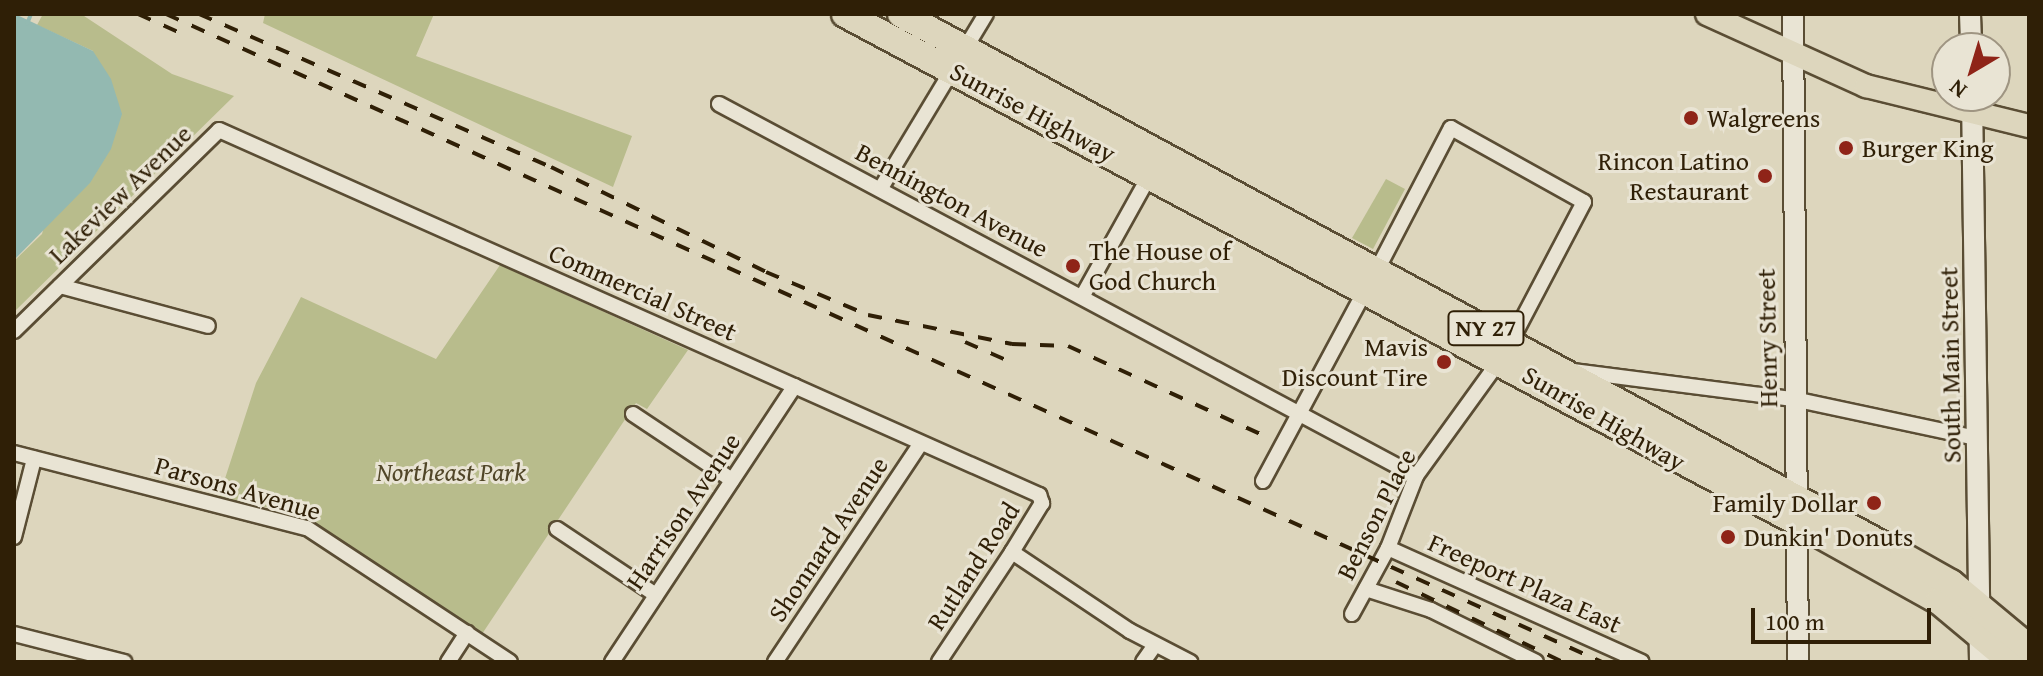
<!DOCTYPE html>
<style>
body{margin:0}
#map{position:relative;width:2043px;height:676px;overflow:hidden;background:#ddd6bd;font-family:"Gentium Book Plus",serif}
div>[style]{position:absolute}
.green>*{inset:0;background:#b8bc8c}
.water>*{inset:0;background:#93b9b1}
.stream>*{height:4px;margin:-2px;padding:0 2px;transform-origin:2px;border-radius:2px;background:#93b9b1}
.roads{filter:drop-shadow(2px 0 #5a4d34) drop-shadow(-2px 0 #5a4d34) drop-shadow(0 2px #5a4d34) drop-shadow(0 -2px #5a4d34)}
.street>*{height:14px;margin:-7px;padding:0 7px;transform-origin:7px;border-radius:7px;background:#e9e4d4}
.secondary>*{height:20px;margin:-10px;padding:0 10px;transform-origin:10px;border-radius:10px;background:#e9e4d4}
.primary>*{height:22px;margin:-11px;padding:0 11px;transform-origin:11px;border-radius:11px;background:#ddd6bd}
.highway>*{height:26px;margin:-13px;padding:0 13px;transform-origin:13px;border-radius:13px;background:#ddd6bd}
.rail>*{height:4px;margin-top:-2px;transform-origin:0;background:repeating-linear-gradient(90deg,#2f1f06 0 14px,transparent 0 28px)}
.dots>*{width:22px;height:22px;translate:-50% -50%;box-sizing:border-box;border:4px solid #e9e4d4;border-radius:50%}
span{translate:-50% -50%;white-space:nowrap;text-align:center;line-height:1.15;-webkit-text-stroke:6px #e9e4d4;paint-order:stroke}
.shield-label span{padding:2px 6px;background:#e9e4d4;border:2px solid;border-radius:6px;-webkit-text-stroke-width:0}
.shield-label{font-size:24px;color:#2f1f06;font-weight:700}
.street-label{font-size:26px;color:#2f1f06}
.poi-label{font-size:26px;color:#2f1f06}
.left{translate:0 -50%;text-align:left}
.right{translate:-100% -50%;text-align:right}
.park-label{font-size:26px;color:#514628;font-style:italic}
.frame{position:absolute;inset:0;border:16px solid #2f1f06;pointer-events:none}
.north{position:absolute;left:1931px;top:32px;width:80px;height:80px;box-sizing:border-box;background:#e9e4d4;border:2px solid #9f9582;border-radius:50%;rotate:218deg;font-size:22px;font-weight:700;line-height:32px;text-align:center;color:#2f1f06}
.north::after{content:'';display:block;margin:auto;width:28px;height:36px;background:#8f2418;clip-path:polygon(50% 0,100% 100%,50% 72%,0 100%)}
.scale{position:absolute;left:1751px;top:608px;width:180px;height:36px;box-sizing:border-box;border:4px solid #2f1f06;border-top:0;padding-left:10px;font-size:24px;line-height:28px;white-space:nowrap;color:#2f1f06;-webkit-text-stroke:6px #e9e4d4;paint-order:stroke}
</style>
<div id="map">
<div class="green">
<div style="clip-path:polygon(43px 14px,81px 14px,172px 74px,234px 96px,14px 312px,14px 261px,42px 234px,93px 51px,37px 25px)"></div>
<div style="clip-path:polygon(265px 14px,434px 14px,416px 56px,632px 136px,613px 187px,263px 23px)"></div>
<div style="clip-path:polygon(1386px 179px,1405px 189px,1373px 249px,1352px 238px)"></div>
<div style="clip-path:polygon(500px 265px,688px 350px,647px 409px,636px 403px,482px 634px,298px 514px,219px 497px,256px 383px,301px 297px,436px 359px)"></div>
</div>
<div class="water">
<div style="clip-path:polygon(15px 14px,93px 51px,111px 79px,122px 114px,111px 149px,90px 183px,14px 260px)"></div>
</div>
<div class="stream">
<div style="left:27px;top:24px;width:11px;rotate:-68deg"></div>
</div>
<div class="roads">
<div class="street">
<div style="left:719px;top:104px;width:790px;rotate:28.09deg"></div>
<div style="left:881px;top:188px;width:203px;rotate:-58.9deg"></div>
<div style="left:1377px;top:270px;width:160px;rotate:-62.5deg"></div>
<div style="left:1451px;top:128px;width:152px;rotate:29.1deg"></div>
<div style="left:1584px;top:202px;width:157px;rotate:117.7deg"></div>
<div style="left:60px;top:286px;width:153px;rotate:15.1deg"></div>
<div style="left:1082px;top:297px;width:144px;rotate:-60.9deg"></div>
<div style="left:14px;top:331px;width:287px;rotate:-44.4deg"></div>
<div style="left:219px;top:130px;width:898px;rotate:23.99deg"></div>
<div style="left:1039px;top:495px;width:9px;rotate:69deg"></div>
<div style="left:1042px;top:503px;width:57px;rotate:121.5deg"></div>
<div style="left:1012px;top:552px;width:132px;rotate:123.6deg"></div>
<div style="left:1574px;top:371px;width:222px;rotate:7.3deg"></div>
<div style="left:1794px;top:399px;width:186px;rotate:12.1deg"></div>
<div style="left:633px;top:414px;width:119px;rotate:33.7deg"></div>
<div style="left:14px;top:453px;width:302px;rotate:14.4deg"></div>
<div style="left:307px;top:528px;width:243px;rotate:33.4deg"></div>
<div style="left:1263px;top:481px;width:218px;rotate:-61.8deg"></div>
<div style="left:557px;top:529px;width:119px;rotate:33.7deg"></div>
<div style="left:14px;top:537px;width:81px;rotate:-75.6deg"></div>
<div style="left:1388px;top:548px;width:278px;rotate:24.2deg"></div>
<div style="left:1012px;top:552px;width:142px;rotate:33.8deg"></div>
<div style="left:1130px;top:631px;width:68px;rotate:27.3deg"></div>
<div style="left:1366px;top:589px;width:68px;rotate:17.9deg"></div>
<div style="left:1431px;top:610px;width:117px;rotate:26.3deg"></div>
<div style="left:1352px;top:614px;width:75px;rotate:-61.4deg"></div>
<div style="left:1388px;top:548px;width:77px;rotate:-68.7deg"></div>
<div style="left:1416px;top:476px;width:143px;rotate:-54.1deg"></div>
<div style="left:14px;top:634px;width:114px;rotate:14.3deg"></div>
<div style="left:448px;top:662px;width:35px;rotate:-57deg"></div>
<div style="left:612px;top:662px;width:331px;rotate:-56.5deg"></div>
<div style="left:775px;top:662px;width:263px;rotate:-56.3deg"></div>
<div style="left:1143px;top:662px;width:19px;rotate:-55deg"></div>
</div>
<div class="secondary">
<div style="left:1793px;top:14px;width:648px;rotate:89.56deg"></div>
<div style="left:1970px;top:14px;width:34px;rotate:88deg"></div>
<div style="left:1972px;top:96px;width:566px;rotate:89.19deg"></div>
</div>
<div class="primary">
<div style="left:1707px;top:14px;width:175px;rotate:24.4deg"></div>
<div style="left:1866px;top:86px;width:168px;rotate:13.8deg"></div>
</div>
<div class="highway">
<div style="left:845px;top:14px;width:1079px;rotate:28.08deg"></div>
<div style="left:1797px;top:522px;width:162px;rotate:29.1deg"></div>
<div style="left:1939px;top:601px;width:95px;rotate:39.9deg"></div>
<div style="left:901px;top:14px;width:1139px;rotate:28.41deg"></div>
<div style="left:1903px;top:556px;width:55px;rotate:29.4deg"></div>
<div style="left:1951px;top:583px;width:102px;rotate:39.8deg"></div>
</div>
</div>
<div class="rail">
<div style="left:138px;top:14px;width:44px;rotate:24.2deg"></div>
<div style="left:166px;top:14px;width:1575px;rotate:24.29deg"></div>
<div style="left:199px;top:14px;width:384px;rotate:23.5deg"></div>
<div style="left:551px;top:167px;width:239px;rotate:26deg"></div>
<div style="left:766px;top:272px;width:111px;rotate:22.9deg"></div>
<div style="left:868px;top:315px;width:147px;rotate:11.4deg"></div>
<div style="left:1012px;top:344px;width:56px;rotate:2deg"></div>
<div style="left:1068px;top:346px;width:213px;rotate:24.6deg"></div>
<div style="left:965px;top:342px;width:43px;rotate:23.6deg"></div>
<div style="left:1396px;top:582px;width:185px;rotate:25.6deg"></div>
</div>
<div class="dots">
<div style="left:1691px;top:118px;background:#8f2418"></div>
<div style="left:1846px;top:148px;background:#8f2418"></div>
<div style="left:1765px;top:176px;background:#8f2418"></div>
<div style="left:1073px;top:266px;background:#8f2418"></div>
<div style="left:1444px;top:362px;background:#8f2418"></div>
<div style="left:1874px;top:503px;background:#8f2418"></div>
<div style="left:1728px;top:537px;background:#8f2418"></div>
</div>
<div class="shield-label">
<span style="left:1486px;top:328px">NY 27</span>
</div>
<div class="street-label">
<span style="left:1033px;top:112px;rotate:28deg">Sunrise Highway</span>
<span style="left:120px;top:194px;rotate:-44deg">Lakeview Avenue</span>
<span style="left:952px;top:200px;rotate:28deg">Bennington Avenue</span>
<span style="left:643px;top:292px;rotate:24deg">Commercial Street</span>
<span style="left:1767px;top:338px;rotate:-91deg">Henry Street</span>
<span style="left:1950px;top:365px;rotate:-91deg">South Main Street</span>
<span style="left:1604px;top:418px;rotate:30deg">Sunrise Highway</span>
<span style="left:238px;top:488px;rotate:16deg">Parsons Avenue</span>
<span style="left:683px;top:511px;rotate:-56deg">Harrison Avenue</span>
<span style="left:1376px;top:514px;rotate:-63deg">Benson Place</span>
<span style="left:828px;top:539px;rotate:-56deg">Shonnard Avenue</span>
<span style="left:973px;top:566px;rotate:-57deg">Rutland Road</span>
<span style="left:1525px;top:583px;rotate:24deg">Freeport Plaza East</span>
</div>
<div class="poi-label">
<span class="left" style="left:1707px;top:118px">Walgreens</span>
<span class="left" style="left:1862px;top:148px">Burger King</span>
<span class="right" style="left:1749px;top:176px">Rincon Latino<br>Restaurant</span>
<span class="left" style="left:1089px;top:266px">The House of<br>God Church</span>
<span class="right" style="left:1428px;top:362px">Mavis<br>Discount Tire</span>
<span class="right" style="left:1858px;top:503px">Family Dollar</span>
<span class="left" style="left:1744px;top:537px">Dunkin' Donuts</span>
</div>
<div class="park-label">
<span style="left:451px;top:472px">Northeast Park</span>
</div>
<div class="frame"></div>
<div class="north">N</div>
<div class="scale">100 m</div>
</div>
